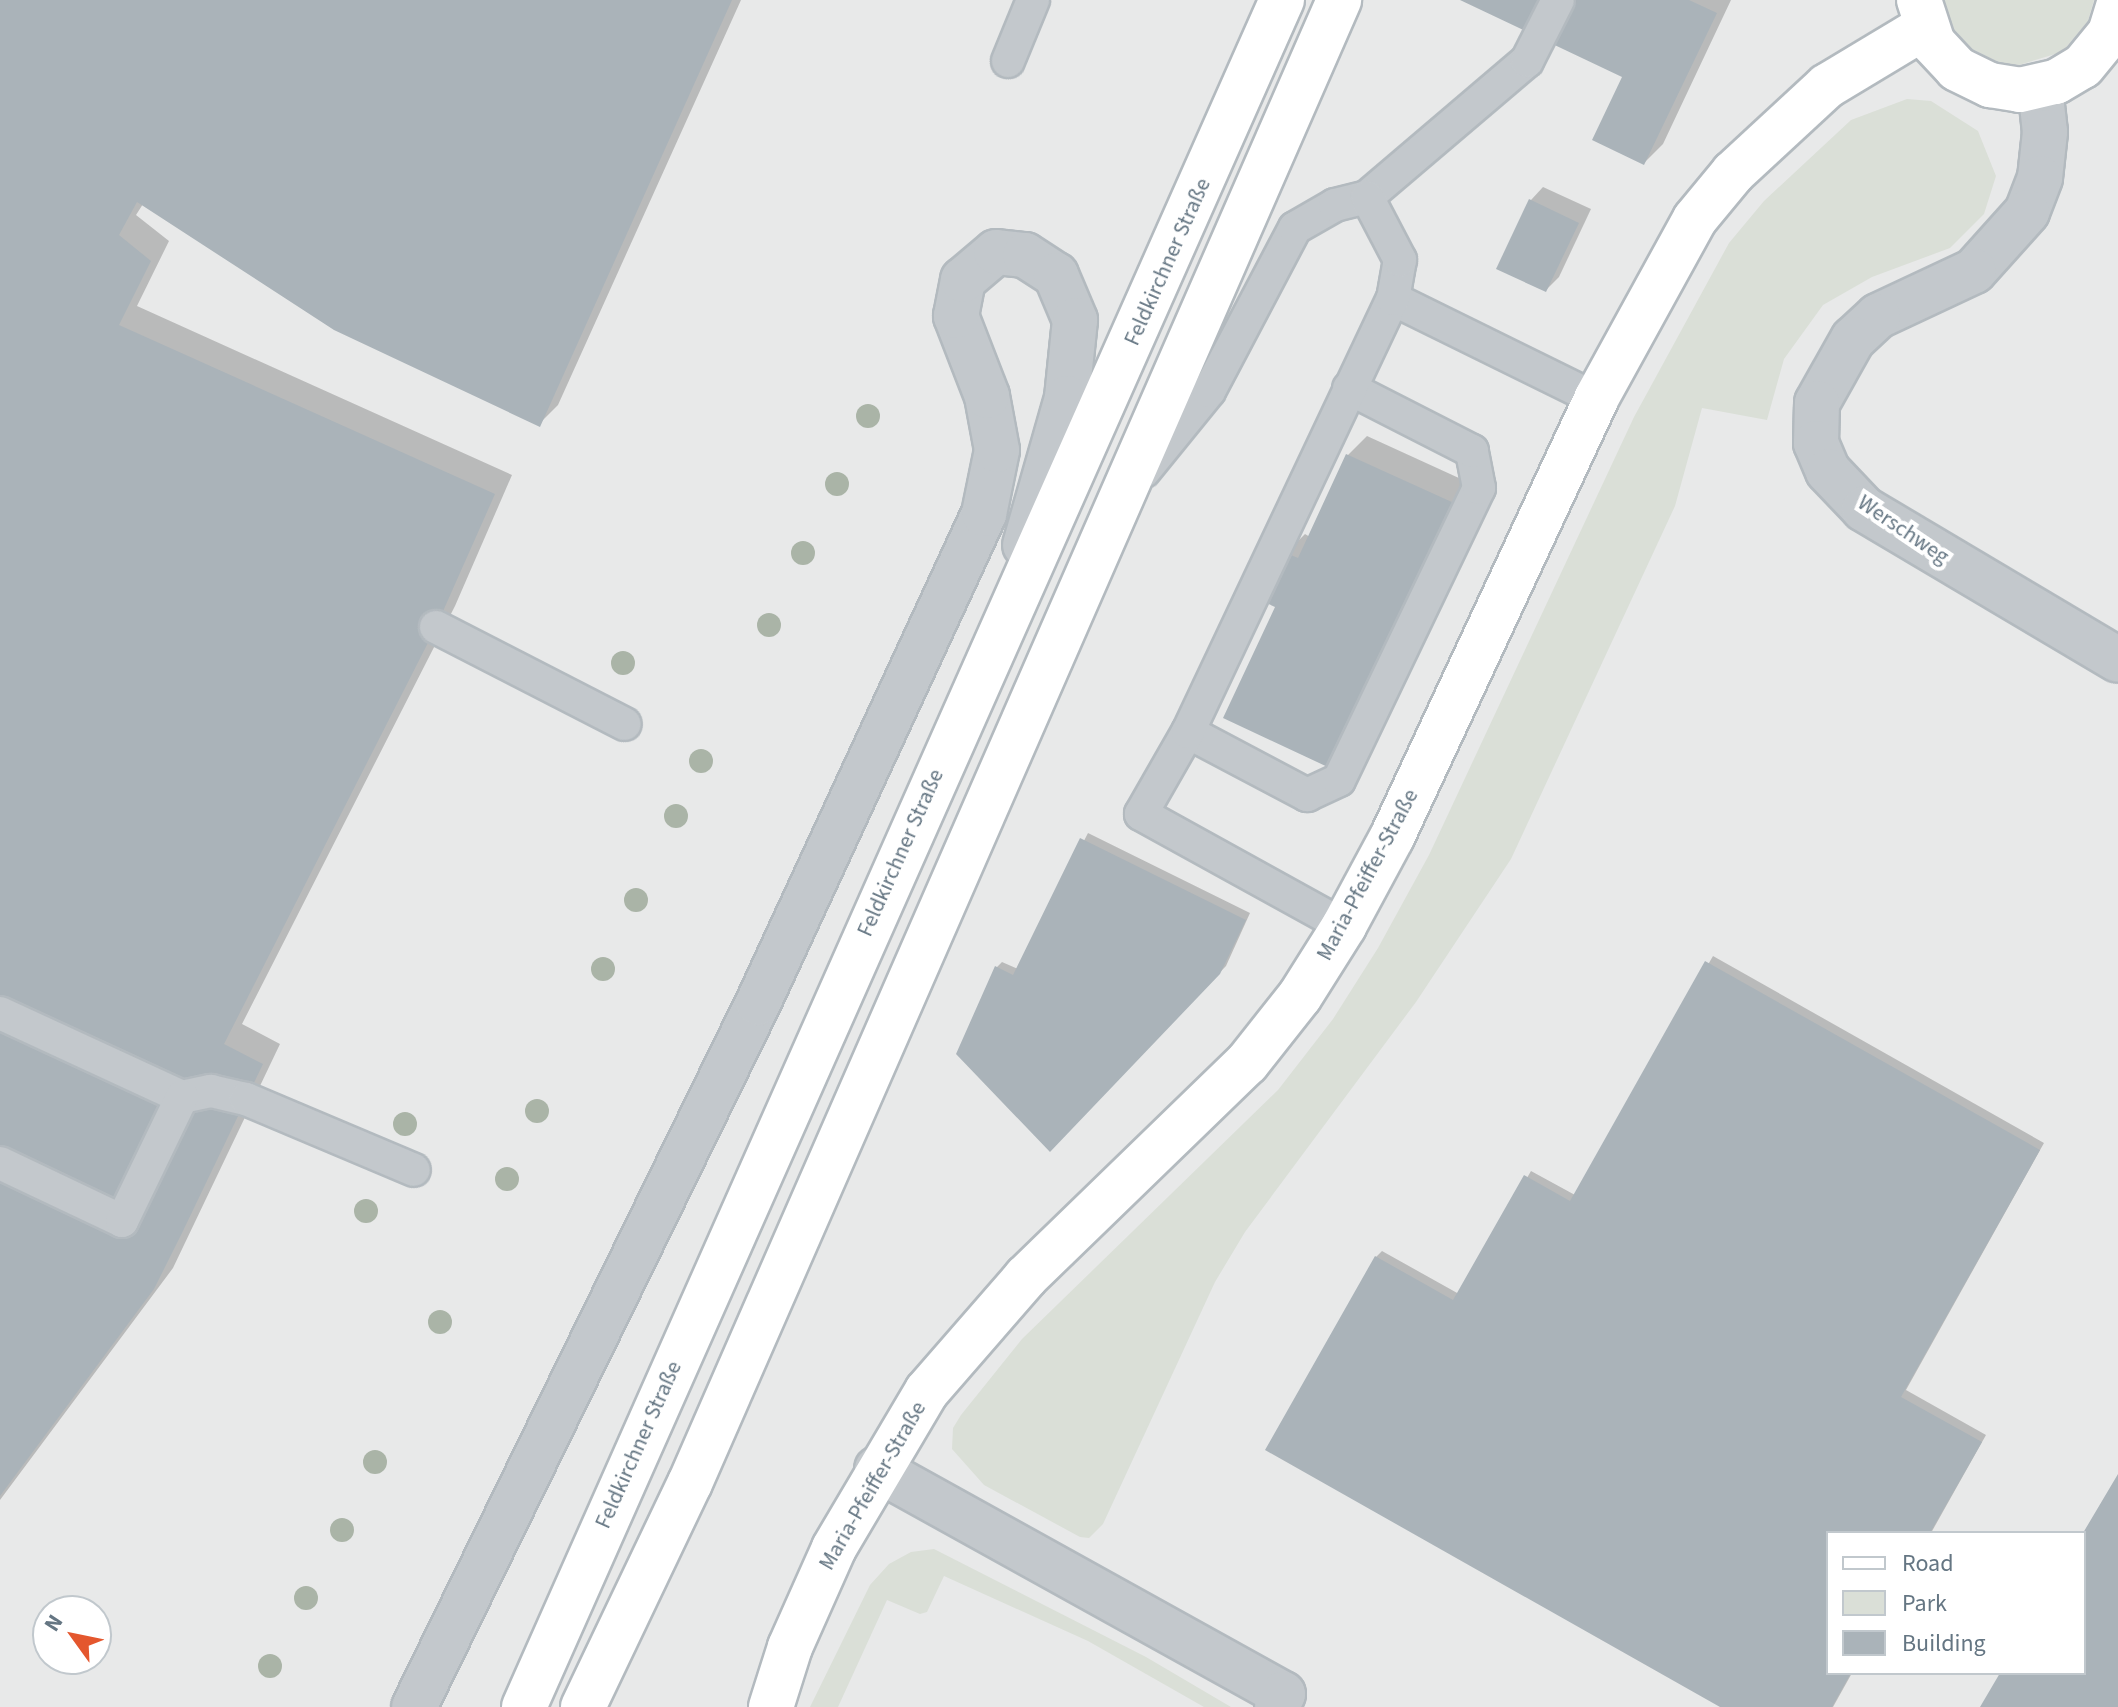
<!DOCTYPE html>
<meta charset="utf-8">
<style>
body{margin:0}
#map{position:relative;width:2118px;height:1707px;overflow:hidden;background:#fafaf8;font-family:"Source Sans 3",sans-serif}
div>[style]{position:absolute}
.built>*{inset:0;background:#e8e9e9}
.green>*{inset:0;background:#dadfd7}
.shadow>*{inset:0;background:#0003}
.building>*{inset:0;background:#aab3b9}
.roads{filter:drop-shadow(2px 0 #b3babf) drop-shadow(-2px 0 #b3babf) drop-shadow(0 2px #b3babf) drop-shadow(0 -2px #b3babf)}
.lane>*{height:32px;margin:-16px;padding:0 16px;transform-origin:16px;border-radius:16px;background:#c3c8cc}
.street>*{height:44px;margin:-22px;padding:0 22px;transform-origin:22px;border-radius:22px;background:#c3c8cc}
.secondary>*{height:44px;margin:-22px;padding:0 22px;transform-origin:22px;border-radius:22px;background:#fff}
.trees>*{width:24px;height:24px;margin:-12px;border-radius:50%;background:#aab4a7}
span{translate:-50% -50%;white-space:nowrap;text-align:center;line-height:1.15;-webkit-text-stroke:8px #fff;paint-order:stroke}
.street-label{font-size:22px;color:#657683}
.legend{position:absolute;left:1826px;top:1531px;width:260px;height:144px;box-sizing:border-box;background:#fff;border:2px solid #c1c8cd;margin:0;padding:10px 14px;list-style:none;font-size:24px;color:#657683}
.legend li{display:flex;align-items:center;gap:16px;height:40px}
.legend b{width:40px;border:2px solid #c1c8cd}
.north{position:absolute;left:32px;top:1595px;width:80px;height:80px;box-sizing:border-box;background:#fff;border:2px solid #c1c8cd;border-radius:50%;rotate:303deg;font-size:22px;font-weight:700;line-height:32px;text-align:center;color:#657683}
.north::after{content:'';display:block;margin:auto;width:28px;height:36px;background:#e4572e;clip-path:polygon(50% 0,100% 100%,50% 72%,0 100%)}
</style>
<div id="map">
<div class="built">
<div style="clip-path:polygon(evenodd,0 0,2118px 0,2118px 1707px,0 1707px,0 0,1828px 1533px,2084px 1533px,2084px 1673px,1828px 1673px,1828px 1533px,0 0,48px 1611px,96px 1611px,96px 1659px,48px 1659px,48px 1611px)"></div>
</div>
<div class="green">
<div style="clip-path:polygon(1943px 0,2094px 0,2088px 21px,2062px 52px,2019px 65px,1998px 62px,1972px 49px,1954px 29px)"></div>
<div style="clip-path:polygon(1907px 99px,1931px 101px,1978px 131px,1996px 176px,1984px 214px,1950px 248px,1872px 277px,1823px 305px,1784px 359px,1767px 420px,1702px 408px,1675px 506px,1511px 859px,1416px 1002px,1245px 1232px,1215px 1282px,1103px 1524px,1089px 1538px,1080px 1537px,984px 1485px,952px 1449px,953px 1428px,961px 1415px,1022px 1339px,1278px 1090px,1333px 1019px,1378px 948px,1429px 855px,1634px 417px,1729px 243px,1764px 201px,1851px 120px)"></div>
<div style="clip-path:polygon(934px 1549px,1146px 1657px,1231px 1707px,1204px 1707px,1088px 1641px,944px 1576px,927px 1612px,920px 1614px,887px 1600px,838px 1707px,810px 1707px,870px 1585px,889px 1564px,911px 1552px)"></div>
</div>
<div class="shadow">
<div style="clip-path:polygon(0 0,741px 0,558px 405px,539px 424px,143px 204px,136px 215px,169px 241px,137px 306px,512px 475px,455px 606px,242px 1024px,280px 1044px,173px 1268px,0 1500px)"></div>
<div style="clip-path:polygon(1464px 0,1731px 0,1663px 144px,1644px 163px,1624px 76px)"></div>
<div style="clip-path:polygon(1543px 187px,1591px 209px,1559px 277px,1546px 290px,1531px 200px)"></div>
<div style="clip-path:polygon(1367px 436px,1472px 484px,1351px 747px,1278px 606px,1286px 553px,1305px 534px,1310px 537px,1348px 455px)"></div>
<div style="clip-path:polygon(1088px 833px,1250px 913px,1226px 966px,1051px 1149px,996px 968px,1002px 962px,1018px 969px)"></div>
<div style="clip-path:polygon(1713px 956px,2044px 1143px,1906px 1390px,1986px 1435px,1931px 1533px,1828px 1533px,1828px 1673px,1852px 1673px,1833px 1707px,1724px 1707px,1376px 1257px,1382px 1251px,1459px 1294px,1531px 1171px,1575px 1195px)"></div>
</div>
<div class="building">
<div style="clip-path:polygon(0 0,732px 0,540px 427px,334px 330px,137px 202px,119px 235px,151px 261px,119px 325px,495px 494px,436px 627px,224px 1044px,263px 1064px,182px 1233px,154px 1289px,0 1496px)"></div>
<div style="clip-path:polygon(1460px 0,1689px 0,1717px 13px,1644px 165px,1592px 140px,1622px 77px)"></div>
<div style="clip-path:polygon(1529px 199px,1579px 223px,1546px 292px,1496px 269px)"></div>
<div style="clip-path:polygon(1346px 454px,1454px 503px,1332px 769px,1223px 718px,1275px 607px,1262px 601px,1284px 552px,1298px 558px)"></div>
<div style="clip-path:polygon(1080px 838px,1246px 920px,1220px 974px,1050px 1152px,956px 1054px,995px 966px,1013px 975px)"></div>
<div style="clip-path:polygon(1705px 961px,2040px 1150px,1901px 1397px,1982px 1442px,1930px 1533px,1828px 1533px,1828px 1673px,1851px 1673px,1832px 1707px,1720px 1707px,1265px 1450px,1375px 1256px,1453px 1300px,1524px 1175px,1570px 1201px)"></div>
<div style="clip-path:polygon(2118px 1474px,2118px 1707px,1980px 1707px,2000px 1673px,2084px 1673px,2083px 1533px)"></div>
</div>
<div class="roads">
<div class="lane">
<div style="left:1008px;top:61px;width:66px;rotate:-67.7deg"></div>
<div style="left:1393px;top:299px;width:226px;rotate:26.2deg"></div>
<div style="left:1144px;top:471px;width:103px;rotate:-50.9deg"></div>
<div style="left:1209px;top:391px;width:184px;rotate:-62.2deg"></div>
<div style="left:1295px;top:228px;width:46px;rotate:-29.9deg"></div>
<div style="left:1335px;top:205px;width:33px;rotate:-14deg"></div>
<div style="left:1367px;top:197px;width:210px;rotate:-40.4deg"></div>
<div style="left:1527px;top:61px;width:68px;rotate:-63.1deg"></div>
<div style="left:436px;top:627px;width:212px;rotate:27.2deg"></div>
<div style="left:1188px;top:732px;width:135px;rotate:27.9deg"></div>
<div style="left:1307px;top:795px;width:35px;rotate:-25deg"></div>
<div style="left:1339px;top:780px;width:324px;rotate:-64.4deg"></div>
<div style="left:1479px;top:488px;width:38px;rotate:-101deg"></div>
<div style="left:1472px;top:451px;width:138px;rotate:-152.9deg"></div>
<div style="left:1344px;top:926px;width:232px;rotate:-151.1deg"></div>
<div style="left:1141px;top:814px;width:95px;rotate:-60.2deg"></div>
<div style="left:1188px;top:732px;width:479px;rotate:-64.7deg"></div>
<div style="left:1393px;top:299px;width:40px;rotate:-80deg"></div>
<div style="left:1400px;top:260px;width:71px;rotate:-117.6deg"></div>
<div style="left:0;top:1013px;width:200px;rotate:24.8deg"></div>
<div style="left:182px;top:1097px;width:30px;rotate:-12deg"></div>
<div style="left:211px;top:1091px;width:36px;rotate:13deg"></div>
<div style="left:246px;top:1099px;width:182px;rotate:22.9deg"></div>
<div style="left:0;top:1163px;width:135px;rotate:25.4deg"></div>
<div style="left:122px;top:1221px;width:138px;rotate:-64.2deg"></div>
</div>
<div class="street">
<div style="left:2040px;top:87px;width:45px;rotate:83.7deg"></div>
<div style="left:2045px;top:132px;width:46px;rotate:96.2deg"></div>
<div style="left:2040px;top:178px;width:36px;rotate:111deg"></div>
<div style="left:2027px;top:212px;width:79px;rotate:131.9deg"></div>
<div style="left:1974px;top:271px;width:106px;rotate:154.9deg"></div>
<div style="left:1878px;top:316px;width:34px;rotate:137deg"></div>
<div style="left:1853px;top:339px;width:73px;rotate:119.4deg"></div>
<div style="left:1817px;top:403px;width:40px;rotate:91.4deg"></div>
<div style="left:1816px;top:443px;width:30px;rotate:67deg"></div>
<div style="left:1828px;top:471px;width:52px;rotate:46.5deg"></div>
<div style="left:1864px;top:509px;width:295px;rotate:30.7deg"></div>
<div style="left:877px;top:1469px;width:464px;rotate:29deg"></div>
<div style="left:1283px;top:1694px;width:14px;rotate:115deg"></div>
<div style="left:414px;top:1707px;width:784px;rotate:-63.96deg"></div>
<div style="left:758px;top:1003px;width:539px;rotate:-65.2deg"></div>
<div style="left:984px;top:514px;width:65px;rotate:-78.5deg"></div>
<div style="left:997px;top:450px;width:55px;rotate:-100.5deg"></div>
<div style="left:987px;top:396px;width:86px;rotate:-111.2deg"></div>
<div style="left:956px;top:316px;width:37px;rotate:-79deg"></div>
<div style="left:963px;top:280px;width:43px;rotate:-40.3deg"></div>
<div style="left:996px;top:252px;width:29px;rotate:6deg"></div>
<div style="left:1025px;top:255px;width:37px;rotate:33deg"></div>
<div style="left:1056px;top:275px;width:49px;rotate:67.1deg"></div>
<div style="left:1075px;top:320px;width:78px;rotate:95.9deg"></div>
<div style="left:1067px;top:398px;width:153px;rotate:105.9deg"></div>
</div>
<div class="secondary">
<div style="left:1919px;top:0;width:45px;rotate:72deg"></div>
<div style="left:1933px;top:43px;width:35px;rotate:47deg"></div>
<div style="left:1957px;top:69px;width:37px;rotate:26deg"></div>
<div style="left:1990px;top:85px;width:30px;rotate:9deg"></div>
<div style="left:2020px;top:90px;width:37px;rotate:-13deg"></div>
<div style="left:2056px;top:82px;width:31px;rotate:-31deg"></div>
<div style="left:2083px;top:66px;width:43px;rotate:-50.7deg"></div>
<div style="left:2110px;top:33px;width:28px;rotate:-73deg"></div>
<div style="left:524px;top:1707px;width:1868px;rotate:-66.06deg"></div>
<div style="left:583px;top:1707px;width:248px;rotate:-64.5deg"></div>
<div style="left:690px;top:1483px;width:1619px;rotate:-66.36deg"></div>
<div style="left:771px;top:1707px;width:63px;rotate:-72.4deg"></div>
<div style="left:790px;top:1647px;width:108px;rotate:-66deg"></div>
<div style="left:834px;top:1548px;width:182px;rotate:-59.4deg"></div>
<div style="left:927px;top:1391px;width:151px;rotate:-49deg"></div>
<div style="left:1026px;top:1277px;width:308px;rotate:-44.1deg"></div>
<div style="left:1247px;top:1063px;width:85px;rotate:-51.7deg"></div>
<div style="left:1300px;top:996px;width:83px;rotate:-57.8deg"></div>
<div style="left:1344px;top:926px;width:101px;rotate:-61.7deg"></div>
<div style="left:1392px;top:837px;width:483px;rotate:-65deg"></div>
<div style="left:1596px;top:399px;width:205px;rotate:-61.2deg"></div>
<div style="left:1695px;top:219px;width:60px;rotate:-50.4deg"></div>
<div style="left:1733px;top:173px;width:128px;rotate:-42.8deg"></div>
<div style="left:1827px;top:86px;width:114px;rotate:-31deg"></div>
</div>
</div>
<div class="trees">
<div style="left:868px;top:416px"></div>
<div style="left:837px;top:484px"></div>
<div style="left:803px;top:553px"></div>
<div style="left:769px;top:625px"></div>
<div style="left:623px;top:663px"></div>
<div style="left:701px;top:761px"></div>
<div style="left:676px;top:816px"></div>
<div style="left:636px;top:900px"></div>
<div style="left:603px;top:969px"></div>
<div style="left:537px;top:1111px"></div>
<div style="left:405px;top:1124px"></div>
<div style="left:507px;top:1179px"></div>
<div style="left:366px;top:1211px"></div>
<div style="left:440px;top:1322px"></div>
<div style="left:375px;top:1462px"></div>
<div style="left:342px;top:1530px"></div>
<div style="left:306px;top:1598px"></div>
<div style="left:270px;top:1666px"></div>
</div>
<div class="street-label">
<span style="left:1168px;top:262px;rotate:-66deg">Feldkirchner Straße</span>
<span style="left:1903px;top:530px;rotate:34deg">Werschweg</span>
<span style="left:901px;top:853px;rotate:-66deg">Feldkirchner Straße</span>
<span style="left:1368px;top:875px;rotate:-62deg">Maria-Pfeiffer-Straße</span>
<span style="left:639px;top:1445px;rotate:-66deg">Feldkirchner Straße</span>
<span style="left:873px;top:1486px;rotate:-60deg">Maria-Pfeiffer-Straße</span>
</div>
<ul class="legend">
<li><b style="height:10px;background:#fff"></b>Road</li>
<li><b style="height:22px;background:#dadfd7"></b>Park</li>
<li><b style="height:22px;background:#aab3b9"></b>Building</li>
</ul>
<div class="north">N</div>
</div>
